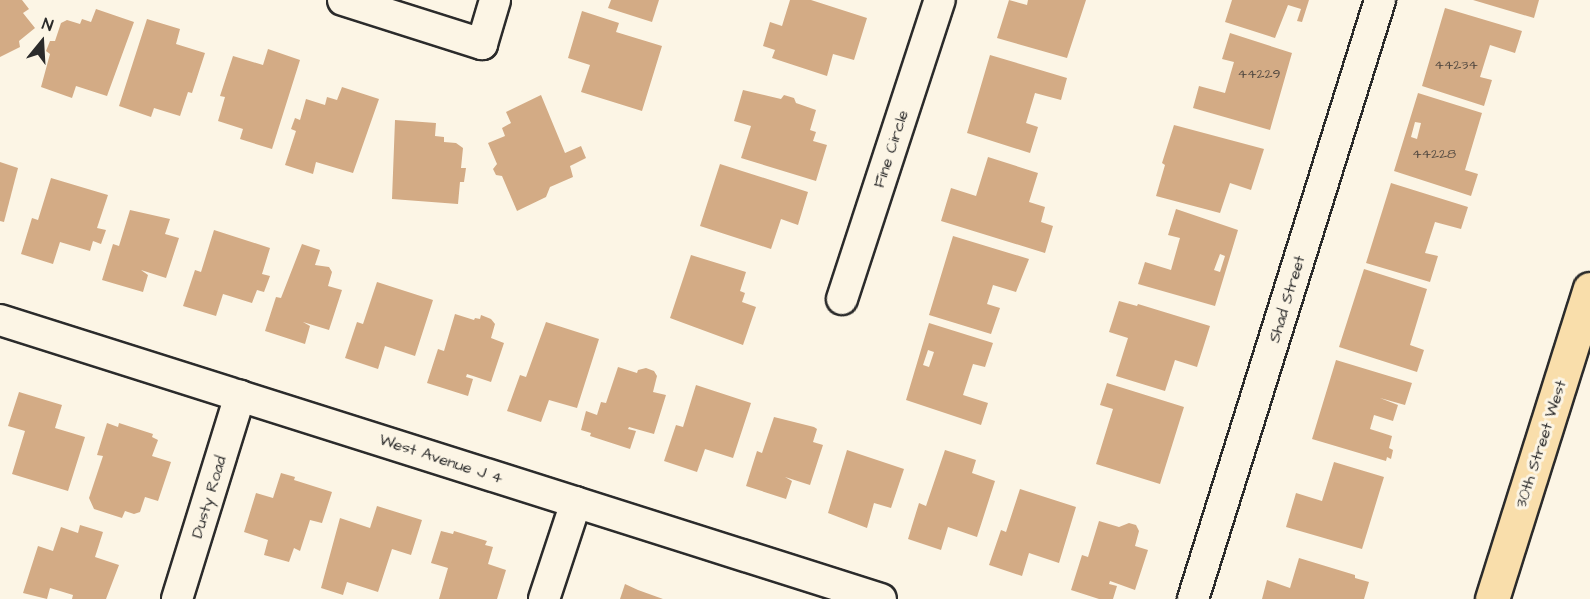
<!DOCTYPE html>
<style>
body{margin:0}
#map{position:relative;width:1590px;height:599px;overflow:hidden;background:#fcf5e5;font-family:"Architects Daughter",sans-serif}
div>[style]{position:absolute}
.building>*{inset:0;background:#d3ab85}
.roads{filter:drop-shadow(2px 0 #2b2b2b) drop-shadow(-2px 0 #2b2b2b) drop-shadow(0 2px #2b2b2b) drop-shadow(0 -2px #2b2b2b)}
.minor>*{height:30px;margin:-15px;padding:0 15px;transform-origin:15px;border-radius:15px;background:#fcf5e5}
.major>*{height:33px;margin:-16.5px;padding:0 16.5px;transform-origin:16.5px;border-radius:16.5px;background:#f9deab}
span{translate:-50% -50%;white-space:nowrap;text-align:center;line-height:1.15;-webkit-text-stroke:6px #fcf5e5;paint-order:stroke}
.number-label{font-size:14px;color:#554b42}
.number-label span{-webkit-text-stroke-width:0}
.street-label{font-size:16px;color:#2b2b2b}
.north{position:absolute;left:12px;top:12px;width:60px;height:60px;-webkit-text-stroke:4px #fcf5e5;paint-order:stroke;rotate:18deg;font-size:16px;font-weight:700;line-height:24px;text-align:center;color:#2b2b2b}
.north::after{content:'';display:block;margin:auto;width:21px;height:27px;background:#2b2b2b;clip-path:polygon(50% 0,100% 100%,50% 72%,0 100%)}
</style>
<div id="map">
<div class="building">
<div style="clip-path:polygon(0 0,22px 0,29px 9px,23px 13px,35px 28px,19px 41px,20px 47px,0 57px)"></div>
<div style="clip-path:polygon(611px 0,659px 0,652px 22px,608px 8px)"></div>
<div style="clip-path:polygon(790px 0,811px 0,867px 18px,854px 60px,833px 54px,827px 76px,772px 58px,775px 50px,763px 46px,770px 22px,782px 26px)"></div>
<div style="clip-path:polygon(1009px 0,1027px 5px,1028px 0,1086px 0,1067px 58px,997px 38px)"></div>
<div style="clip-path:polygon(1232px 0,1309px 0,1302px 22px,1297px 21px,1301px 9px,1288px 5px,1275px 38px,1225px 22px)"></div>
<div style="clip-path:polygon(1473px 0,1539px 0,1534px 18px)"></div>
<div style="clip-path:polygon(1445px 8px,1522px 31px,1515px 53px,1490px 45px,1480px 77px,1492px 80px,1484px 106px,1422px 86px)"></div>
<div style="clip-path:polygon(96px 9px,134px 22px,107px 96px,76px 86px,72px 98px,41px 87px,50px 54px,46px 51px,50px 41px,55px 41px,61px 23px,67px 20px,80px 24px,82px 19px,91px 22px)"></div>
<div style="clip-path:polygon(582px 11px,619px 23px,616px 32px,662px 46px,642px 111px,581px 92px,590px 65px,568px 58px)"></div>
<div style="clip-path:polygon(147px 19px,180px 29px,176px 44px,205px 53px,192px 93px,188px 92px,180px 116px,154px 108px,151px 117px,119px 106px)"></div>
<div style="clip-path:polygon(1230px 33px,1292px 53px,1270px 130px,1193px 108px,1199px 86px,1225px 93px,1234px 62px,1222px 59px)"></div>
<div style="clip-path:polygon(268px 49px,300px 60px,272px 149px,240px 139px,243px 129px,218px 121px,225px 97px,220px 96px,233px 56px,263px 65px)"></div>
<div style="clip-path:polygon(990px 55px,1067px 78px,1061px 100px,1035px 93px,1026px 123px,1038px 127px,1030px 153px,967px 133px)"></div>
<div style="clip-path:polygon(342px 87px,379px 99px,353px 173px,316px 162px,313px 174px,285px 165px,296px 131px,291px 129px,295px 118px,300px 120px,306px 99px,325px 105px,327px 97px,337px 100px)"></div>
<div style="clip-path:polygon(743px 90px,781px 99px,784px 95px,794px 98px,796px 103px,816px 110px,810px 130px,816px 132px,813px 141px,827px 145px,816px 181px,741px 158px,751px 126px,734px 121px)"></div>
<div style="clip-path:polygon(evenodd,1418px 93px,1482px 113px,1465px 170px,1478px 174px,1471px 196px,1394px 171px,1418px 93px,1415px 122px,1421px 123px,1417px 139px,1411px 137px,1415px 122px)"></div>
<div style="clip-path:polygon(541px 95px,565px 153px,581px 146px,586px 158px,570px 166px,573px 177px,550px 187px,546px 197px,517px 211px,502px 176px,496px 175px,493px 169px,497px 164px,488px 143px,505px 136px,502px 128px,511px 123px,506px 112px)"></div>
<div style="clip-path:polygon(395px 120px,436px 123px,435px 136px,444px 137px,444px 142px,456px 143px,463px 148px,461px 168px,466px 168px,464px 182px,460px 182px,458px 204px,392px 199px)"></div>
<div style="clip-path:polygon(1174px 125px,1264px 149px,1251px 190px,1230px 183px,1220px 213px,1156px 196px,1165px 165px,1162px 163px)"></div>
<div style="clip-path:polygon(988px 157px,1038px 173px,1029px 202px,1045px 207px,1041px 222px,1053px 226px,1045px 253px,941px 221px,951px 188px,976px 196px)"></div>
<div style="clip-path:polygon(0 162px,18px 168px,4px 222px,0 221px)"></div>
<div style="clip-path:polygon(720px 164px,808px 192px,798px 225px,781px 219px,771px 249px,700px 226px)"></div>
<div style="clip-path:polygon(51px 178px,108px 195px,97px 228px,106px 230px,101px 244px,93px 241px,90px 251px,60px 242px,53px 264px,21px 254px,32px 218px,38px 220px)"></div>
<div style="clip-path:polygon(1391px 183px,1468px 207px,1461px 229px,1435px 222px,1425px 253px,1438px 256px,1430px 282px,1366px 263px)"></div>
<div style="clip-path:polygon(evenodd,1176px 209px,1238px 230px,1215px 306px,1138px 284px,1145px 262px,1171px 270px,1180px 238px,1168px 235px,1176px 209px,1220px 254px,1225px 256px,1220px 272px,1214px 270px,1220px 254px)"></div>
<div style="clip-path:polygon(130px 210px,170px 219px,165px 234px,179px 238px,166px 278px,141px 270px,148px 275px,143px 292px,102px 280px,113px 244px,119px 246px)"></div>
<div style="clip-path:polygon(214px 230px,270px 248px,262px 274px,270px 276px,264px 292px,257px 290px,252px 303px,223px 294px,216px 316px,183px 306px,195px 270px,201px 272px)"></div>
<div style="clip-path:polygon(953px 236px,1029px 259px,1016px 292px,993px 285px,987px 304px,1000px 308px,991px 334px,929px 315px)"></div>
<div style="clip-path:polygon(302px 244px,320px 250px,315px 265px,329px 267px,332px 272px,328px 286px,342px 290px,329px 330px,303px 322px,310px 326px,305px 344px,265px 331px,276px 297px,281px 298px)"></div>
<div style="clip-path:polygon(691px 255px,746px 272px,740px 291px,745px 293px,742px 302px,756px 307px,743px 345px,670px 318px)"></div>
<div style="clip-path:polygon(1364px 269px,1427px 289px,1410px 345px,1424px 350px,1417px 372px,1339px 347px)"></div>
<div style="clip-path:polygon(377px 282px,433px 300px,415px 356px,385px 346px,378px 369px,345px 358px,357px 322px,363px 324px)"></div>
<div style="clip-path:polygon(1119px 301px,1137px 306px,1138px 304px,1210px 326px,1197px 367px,1175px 360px,1165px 391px,1116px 376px,1128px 338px,1109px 332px)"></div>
<div style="clip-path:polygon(455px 314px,474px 320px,475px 318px,480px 319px,481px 315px,491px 319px,495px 324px,491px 338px,504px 343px,491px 382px,467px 374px,466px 377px,473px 379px,468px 396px,427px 383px,438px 349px,444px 351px)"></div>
<div style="clip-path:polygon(546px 322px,599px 339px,577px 408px,549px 400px,541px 422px,507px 411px,520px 375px,526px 377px)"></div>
<div style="clip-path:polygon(evenodd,929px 323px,993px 343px,985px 367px,973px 364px,963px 395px,988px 403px,981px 425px,906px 400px,929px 323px,928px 350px,934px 352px,929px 367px,923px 365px,928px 350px)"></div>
<div style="clip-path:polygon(1336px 360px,1412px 383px,1405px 405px,1380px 398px,1398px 405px,1393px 421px,1374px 415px,1370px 429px,1392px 436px,1389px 448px,1393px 450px,1391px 459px,1387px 457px,1386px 461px,1312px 439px)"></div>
<div style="clip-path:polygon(618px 367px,637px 373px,638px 370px,646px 368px,654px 371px,657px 376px,653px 392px,666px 395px,654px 434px,629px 427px,628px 429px,636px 431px,630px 449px,590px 436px,591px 433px,581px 430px,586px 411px,597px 415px,601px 402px,606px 403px)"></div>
<div style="clip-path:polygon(1107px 383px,1184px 407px,1160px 484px,1096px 464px,1113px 409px,1100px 405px)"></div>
<div style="clip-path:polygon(696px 385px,751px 403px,733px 458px,705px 449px,697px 472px,664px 461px,676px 425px,683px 427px)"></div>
<div style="clip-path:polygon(19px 392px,62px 405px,55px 428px,85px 437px,68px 491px,12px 474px,25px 431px,8px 426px)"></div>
<div style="clip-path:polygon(774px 417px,814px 427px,817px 429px,813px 442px,823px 445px,810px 485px,785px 477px,792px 481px,786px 499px,746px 486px,757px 451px,762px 453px)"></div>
<div style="clip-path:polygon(107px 423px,118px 427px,119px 423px,153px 434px,152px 437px,158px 440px,152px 456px,171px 462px,158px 501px,145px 497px,140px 512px,134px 514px,125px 511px,122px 518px,94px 509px,89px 498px,103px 456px,97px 455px)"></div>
<div style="clip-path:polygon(847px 450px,904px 469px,891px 508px,874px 503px,867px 528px,828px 513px)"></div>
<div style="clip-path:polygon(945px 450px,976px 460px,972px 473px,995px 481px,977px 537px,948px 527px,941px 550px,908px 539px,919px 503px,926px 506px)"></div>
<div style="clip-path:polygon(1334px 462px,1384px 477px,1362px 549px,1286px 527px,1296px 493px,1322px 501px)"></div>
<div style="clip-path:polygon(281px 473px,295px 477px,294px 480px,332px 492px,322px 523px,310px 520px,300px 551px,294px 548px,289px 562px,264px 555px,268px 540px,244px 532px,256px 493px,273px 498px)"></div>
<div style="clip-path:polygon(1020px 489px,1076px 507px,1059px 563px,1029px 553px,1022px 576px,989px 565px,1001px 530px,1006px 532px)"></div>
<div style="clip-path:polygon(377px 506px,422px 520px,411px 555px,392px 549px,378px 592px,347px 582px,343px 595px,321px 588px,340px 518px,370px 528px)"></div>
<div style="clip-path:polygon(1099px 521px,1119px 527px,1129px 523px,1136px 525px,1139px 531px,1135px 546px,1148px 550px,1135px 590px,1110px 581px,1109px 584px,1117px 586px,1113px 599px,1099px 599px,1071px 590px,1082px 555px,1088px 557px)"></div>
<div style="clip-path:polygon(80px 525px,103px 532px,95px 557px,119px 565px,106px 599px,72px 599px,73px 595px,50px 588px,47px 599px,23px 593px,38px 546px,53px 551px,61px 527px,78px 533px)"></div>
<div style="clip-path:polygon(441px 531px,453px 534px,454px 531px,487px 541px,485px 545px,493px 547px,488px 564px,506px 570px,497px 599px,439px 599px,448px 568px,431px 563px)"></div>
<div style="clip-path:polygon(1299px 558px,1355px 575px,1355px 578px,1369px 582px,1364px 599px,1262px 599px,1267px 580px,1290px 588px)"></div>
<div style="clip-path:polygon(625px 584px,638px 590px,663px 599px,620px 599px)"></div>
</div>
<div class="roads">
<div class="minor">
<div style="left:343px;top:0;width:146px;rotate:17.6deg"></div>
<div style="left:482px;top:44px;width:46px;rotate:-73.5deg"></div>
<div style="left:842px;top:299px;width:315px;rotate:-71.9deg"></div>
<div style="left:0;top:320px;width:924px;rotate:17.57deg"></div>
<div style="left:177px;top:599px;width:213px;rotate:-72.8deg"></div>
<div style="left:544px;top:599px;width:102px;rotate:-71.7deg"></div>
<div style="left:1193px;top:599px;width:628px;rotate:-72.66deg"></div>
</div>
<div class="major">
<div style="left:1492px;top:599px;width:325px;rotate:-72.5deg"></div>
</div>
</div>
<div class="number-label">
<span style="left:1456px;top:65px">44234</span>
<span style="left:1259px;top:74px">44229</span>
<span style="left:1434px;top:154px">44228</span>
</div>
<div class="street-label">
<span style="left:891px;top:149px;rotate:-72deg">Fine Circle</span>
<span style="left:1287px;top:299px;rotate:-73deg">Shad Street</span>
<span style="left:1541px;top:444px;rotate:-72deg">30th Street West</span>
<span style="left:441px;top:459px;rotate:18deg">West Avenue J 4</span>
<span style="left:209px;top:497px;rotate:-73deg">Dusty Road</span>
</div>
<div class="north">N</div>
</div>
